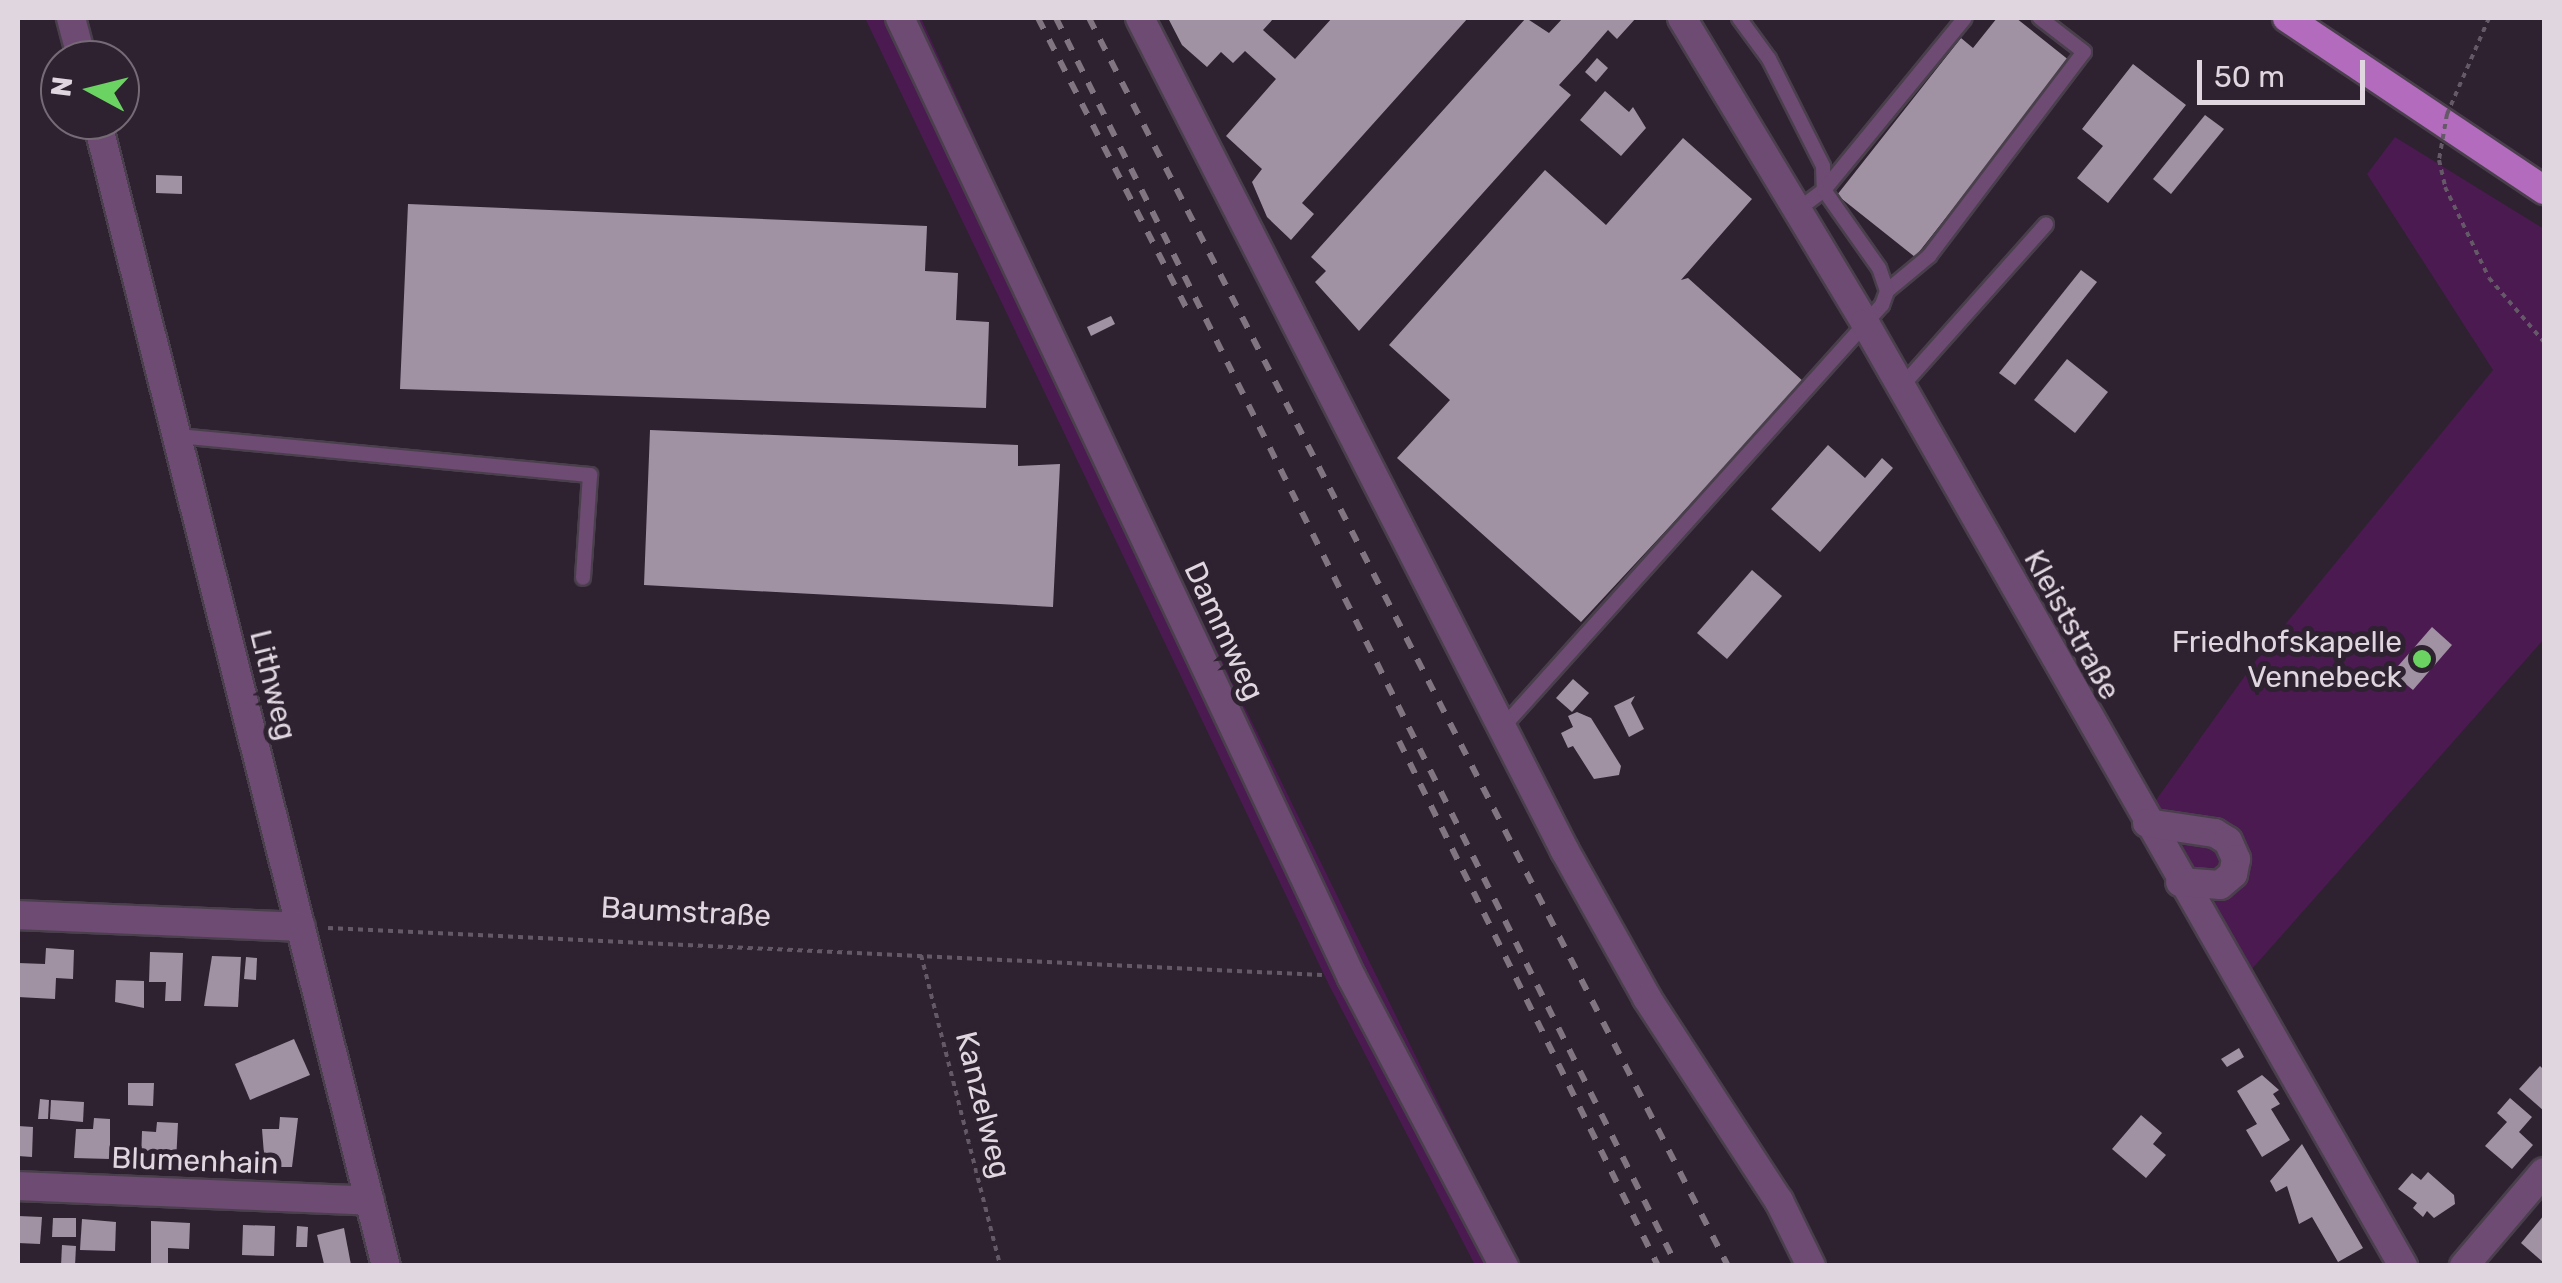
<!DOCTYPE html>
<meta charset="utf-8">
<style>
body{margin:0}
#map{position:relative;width:2562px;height:1283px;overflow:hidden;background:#2e2230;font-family:Rubik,sans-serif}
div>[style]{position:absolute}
.green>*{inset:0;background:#4a1a51}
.building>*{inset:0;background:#a192a3}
.path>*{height:4px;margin-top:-2px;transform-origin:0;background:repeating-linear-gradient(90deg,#645966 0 5px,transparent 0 10px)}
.roads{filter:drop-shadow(2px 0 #4a3f4c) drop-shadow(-2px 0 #4a3f4c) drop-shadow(0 2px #4a3f4c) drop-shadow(0 -2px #4a3f4c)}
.service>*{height:14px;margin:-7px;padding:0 7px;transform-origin:7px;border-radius:7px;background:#6e4b73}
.minor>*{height:28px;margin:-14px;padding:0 14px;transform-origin:14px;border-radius:14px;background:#6e4b73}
.primary>*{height:28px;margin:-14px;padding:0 14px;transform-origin:14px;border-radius:14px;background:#b36bbe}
.rail>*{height:6px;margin-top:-3px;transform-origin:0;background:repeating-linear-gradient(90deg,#807581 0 12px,transparent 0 24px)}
.path-bridge>*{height:4px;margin-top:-2px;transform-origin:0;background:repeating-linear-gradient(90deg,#645966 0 5px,transparent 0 10px)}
.dots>*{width:28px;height:28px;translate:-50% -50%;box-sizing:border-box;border:5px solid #2e2230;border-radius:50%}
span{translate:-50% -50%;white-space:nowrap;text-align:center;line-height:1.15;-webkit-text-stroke:10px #2e2230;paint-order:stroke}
.street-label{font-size:30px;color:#dfd6e0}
.poi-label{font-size:30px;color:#dfd6e0}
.right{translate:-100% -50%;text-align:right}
.frame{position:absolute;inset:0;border:20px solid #dfd6e0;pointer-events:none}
.north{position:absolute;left:40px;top:40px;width:100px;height:100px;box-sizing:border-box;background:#2e2230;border:2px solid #756a76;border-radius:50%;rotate:277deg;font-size:28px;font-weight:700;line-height:40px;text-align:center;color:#dfd6e0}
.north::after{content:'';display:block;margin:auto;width:35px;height:45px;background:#6bd362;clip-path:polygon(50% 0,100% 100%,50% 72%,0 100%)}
.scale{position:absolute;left:2197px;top:60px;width:168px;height:45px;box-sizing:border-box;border:5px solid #dfd6e0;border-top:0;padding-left:12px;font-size:30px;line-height:35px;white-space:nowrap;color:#dfd6e0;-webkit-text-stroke:8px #2e2230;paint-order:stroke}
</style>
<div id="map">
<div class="green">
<div style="clip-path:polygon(865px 18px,921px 18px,1088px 387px,1518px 1265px,1475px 1265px,1330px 987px)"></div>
<div style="clip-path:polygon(2395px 137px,2544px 229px,2544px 639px,2251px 970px,2151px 807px,2257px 659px,2493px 370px,2367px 174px)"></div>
</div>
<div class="building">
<div style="clip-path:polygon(1168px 18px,1274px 18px,1263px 30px,1295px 59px,1332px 18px,1468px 18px,1302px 203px,1314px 214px,1291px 240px,1267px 217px,1252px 182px,1262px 169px,1226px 136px,1276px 79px,1245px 51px,1233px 63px,1221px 52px,1207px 67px,1182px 45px)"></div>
<div style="clip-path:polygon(1526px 18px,1549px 33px,1563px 18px,1636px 18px,1617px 39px,1608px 30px,1581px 61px,1559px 85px,1571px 95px,1359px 331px,1315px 282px,1326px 271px,1311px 257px)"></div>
<div style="clip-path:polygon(1997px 18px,2016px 18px,2070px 61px,1915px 257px,1837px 195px,1961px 38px,1973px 48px)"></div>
<div style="clip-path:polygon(1597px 58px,1608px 68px,1596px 82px,1585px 72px)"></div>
<div style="clip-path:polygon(2133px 64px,2186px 105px,2108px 203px,2077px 178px,2103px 146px,2082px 129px)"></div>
<div style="clip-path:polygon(1605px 91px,1629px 112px,1633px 107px,1646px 128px,1621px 156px,1580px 120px)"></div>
<div style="clip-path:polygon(2205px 115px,2224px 129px,2171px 194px,2153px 179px)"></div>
<div style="clip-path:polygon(1683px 138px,1752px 199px,1681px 280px,1688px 278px,1804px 382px,1581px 622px,1397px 458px,1450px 400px,1389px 345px,1545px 170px,1606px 225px)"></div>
<div style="clip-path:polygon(156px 175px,182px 176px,182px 194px,156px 193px)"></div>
<div style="clip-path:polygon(408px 204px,927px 226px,925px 271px,958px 273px,956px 320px,989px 322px,986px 408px,400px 389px)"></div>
<div style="clip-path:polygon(2081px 270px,2097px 282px,2015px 385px,1999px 373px)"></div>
<div style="clip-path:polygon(1111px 316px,1115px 324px,1091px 336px,1087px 327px)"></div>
<div style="clip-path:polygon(2067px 359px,2108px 392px,2075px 433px,2034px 400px)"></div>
<div style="clip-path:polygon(650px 430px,1018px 445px,1018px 466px,1060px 464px,1053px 607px,644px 585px)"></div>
<div style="clip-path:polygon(1828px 445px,1865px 478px,1882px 458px,1893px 468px,1820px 552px,1771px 509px)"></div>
<div style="clip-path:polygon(1752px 570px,1782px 596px,1727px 659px,1697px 633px)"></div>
<div style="clip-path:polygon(2432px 627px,2452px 645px,2413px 690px,2392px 673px)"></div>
<div style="clip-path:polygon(1573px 679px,1589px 693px,1572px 712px,1556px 698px)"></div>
<div style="clip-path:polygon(1635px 696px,1631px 703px,1644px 729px,1629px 737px,1614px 706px)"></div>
<div style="clip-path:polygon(1577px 712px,1591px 718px,1621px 766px,1619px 775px,1594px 779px,1573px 746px,1568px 748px,1561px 733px,1573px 727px,1568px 716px)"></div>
<div style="clip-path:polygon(46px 948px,74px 950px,73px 979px,56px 978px,55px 999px,18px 997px,18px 963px,45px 964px)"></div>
<div style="clip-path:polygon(150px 952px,183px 953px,181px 1001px,165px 1001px,166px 982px,149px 982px)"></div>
<div style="clip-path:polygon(212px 956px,241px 957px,238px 1007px,204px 1006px)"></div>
<div style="clip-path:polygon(246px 957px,257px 958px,256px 980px,244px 979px)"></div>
<div style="clip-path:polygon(116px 980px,144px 981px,144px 1008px,115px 1002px)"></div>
<div style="clip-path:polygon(294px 1039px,310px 1075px,250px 1100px,235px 1064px)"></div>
<div style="clip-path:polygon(2239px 1048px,2244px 1057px,2227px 1067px,2221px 1059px)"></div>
<div style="clip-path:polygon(2540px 1066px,2544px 1070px,2544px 1111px,2519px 1089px)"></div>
<div style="clip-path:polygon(2262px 1075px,2279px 1090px,2273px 1094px,2280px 1104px,2271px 1109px,2290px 1140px,2262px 1157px,2246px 1130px,2257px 1124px,2237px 1091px)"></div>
<div style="clip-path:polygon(128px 1083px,154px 1083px,153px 1106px,128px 1105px)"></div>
<div style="clip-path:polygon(2510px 1098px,2532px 1117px,2519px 1132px,2533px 1145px,2512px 1169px,2485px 1146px,2507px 1122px,2497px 1113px)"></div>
<div style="clip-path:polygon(40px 1099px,49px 1100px,48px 1119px,38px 1119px)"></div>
<div style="clip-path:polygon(51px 1100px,84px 1102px,83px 1122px,50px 1119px)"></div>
<div style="clip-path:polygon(2141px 1115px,2162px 1133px,2153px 1144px,2166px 1155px,2146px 1178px,2112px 1149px)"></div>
<div style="clip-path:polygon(280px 1117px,298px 1118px,292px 1167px,265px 1167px,262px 1129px,279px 1129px)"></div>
<div style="clip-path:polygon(94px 1118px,110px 1119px,110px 1159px,74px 1158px,76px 1129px,93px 1129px)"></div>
<div style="clip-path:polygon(157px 1122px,178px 1123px,176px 1162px,141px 1161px,142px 1131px,156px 1132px)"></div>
<div style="clip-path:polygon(18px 1126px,33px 1127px,32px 1157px,18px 1156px)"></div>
<div style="clip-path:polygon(2302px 1144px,2363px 1248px,2338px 1262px,2312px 1217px,2299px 1224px,2287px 1186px,2276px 1192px,2270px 1181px)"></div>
<div style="clip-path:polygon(2428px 1172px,2454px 1195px,2455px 1204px,2434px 1218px,2427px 1211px,2423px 1217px,2413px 1208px,2417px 1203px,2398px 1189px,2412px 1173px,2421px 1180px)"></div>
<div style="clip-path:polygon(2544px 1215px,2544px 1263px,2521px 1243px)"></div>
<div style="clip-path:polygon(18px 1216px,42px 1217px,40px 1244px,18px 1243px)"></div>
<div style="clip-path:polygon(53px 1218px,76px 1218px,76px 1237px,52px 1237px)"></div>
<div style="clip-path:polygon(82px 1219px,116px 1222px,115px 1251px,80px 1250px)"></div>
<div style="clip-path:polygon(151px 1221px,190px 1223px,189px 1249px,168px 1248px,168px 1266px,151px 1266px)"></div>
<div style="clip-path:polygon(243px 1225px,275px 1226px,274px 1256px,242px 1255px)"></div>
<div style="clip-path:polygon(297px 1226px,308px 1227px,307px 1247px,296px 1247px)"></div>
<div style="clip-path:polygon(344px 1228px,351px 1265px,324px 1264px,317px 1235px)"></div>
<div style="clip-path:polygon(62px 1245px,76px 1246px,75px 1266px,61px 1266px)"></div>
</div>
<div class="path">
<div style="left:2489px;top:278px;width:84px;rotate:49.3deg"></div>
<div style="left:328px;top:928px;width:995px;rotate:2.71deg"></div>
<div style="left:921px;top:955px;width:321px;rotate:75.7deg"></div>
</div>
<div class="roads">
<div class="service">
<div style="left:1739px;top:18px;width:51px;rotate:53.8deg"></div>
<div style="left:1769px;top:59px;width:120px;rotate:63.2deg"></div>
<div style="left:1823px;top:166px;width:24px;rotate:88deg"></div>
<div style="left:1824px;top:190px;width:34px;rotate:143deg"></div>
<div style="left:1887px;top:291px;width:55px;rotate:-39.8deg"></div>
<div style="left:1929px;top:256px;width:256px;rotate:-52.8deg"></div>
<div style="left:2084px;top:52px;width:56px;rotate:-142.3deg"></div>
<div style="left:1901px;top:387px;width:218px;rotate:-48.3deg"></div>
<div style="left:177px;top:436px;width:415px;rotate:5.4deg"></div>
<div style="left:590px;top:475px;width:103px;rotate:93.9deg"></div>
<div style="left:1502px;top:728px;width:569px;rotate:-48.07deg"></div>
<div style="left:1882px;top:305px;width:15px;rotate:-70deg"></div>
<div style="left:1887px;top:291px;width:24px;rotate:-109deg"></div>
<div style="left:1879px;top:268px;width:95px;rotate:-125.2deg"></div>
<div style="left:1824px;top:190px;width:222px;rotate:-50.7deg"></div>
</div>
<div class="minor">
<div style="left:71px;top:18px;width:43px;rotate:75.3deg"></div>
<div style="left:900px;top:18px;width:1061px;rotate:64.79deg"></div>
<div style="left:1352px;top:978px;width:326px;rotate:62.2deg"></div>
<div style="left:1140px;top:18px;width:935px;rotate:62.97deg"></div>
<div style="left:1565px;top:851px;width:168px;rotate:60.8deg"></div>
<div style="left:1647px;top:998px;width:242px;rotate:57deg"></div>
<div style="left:1779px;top:1201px;width:72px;rotate:63.8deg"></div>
<div style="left:1682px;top:18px;width:356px;rotate:59deg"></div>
<div style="left:1865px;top:323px;width:1086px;rotate:60.29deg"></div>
<div style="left:97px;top:120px;width:1182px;rotate:75.85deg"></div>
<div style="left:2147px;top:823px;width:69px;rotate:8.4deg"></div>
<div style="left:2215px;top:833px;width:15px;rotate:32deg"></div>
<div style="left:2228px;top:841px;width:20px;rotate:66deg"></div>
<div style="left:2236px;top:859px;width:15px;rotate:101deg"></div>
<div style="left:2233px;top:874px;width:17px;rotate:140deg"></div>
<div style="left:2220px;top:885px;width:40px;rotate:-175.7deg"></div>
<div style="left:18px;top:915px;width:283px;rotate:2.4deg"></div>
<div style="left:18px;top:1186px;width:352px;rotate:2.4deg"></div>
<div style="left:2464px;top:1266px;width:123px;rotate:-49.6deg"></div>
</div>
<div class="primary">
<div style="left:2287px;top:18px;width:309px;rotate:33.8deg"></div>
</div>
</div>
<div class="rail">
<div style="left:1038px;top:18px;width:334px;rotate:62.9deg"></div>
<div style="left:1056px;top:18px;width:1394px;rotate:63.55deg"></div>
<div style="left:1089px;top:18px;width:1402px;rotate:62.89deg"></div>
<div style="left:1399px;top:741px;width:585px;rotate:63.74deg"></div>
</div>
<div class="path-bridge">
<div style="left:2489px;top:18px;width:105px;rotate:113.6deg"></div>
<div style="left:2447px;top:114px;width:47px;rotate:99.9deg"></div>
<div style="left:2439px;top:160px;width:28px;rotate:77deg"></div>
<div style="left:2445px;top:187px;width:101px;rotate:64.2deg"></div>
</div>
<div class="dots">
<div style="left:2422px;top:659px;background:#6bd362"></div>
</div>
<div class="street-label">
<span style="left:2072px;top:625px;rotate:61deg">Kleiststraße</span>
<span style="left:1224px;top:631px;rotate:65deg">Dammweg</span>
<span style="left:273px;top:685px;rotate:76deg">Lithweg</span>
<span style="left:686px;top:912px;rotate:3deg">Baumstraße</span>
<span style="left:983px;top:1105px;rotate:76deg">Kanzelweg</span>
<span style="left:195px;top:1161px;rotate:2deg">Blumenhain</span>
</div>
<div class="poi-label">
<span class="right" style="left:2402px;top:659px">Friedhofskapelle<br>Vennebeck</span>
</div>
<div class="frame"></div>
<div class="north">N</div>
<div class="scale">50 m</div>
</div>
